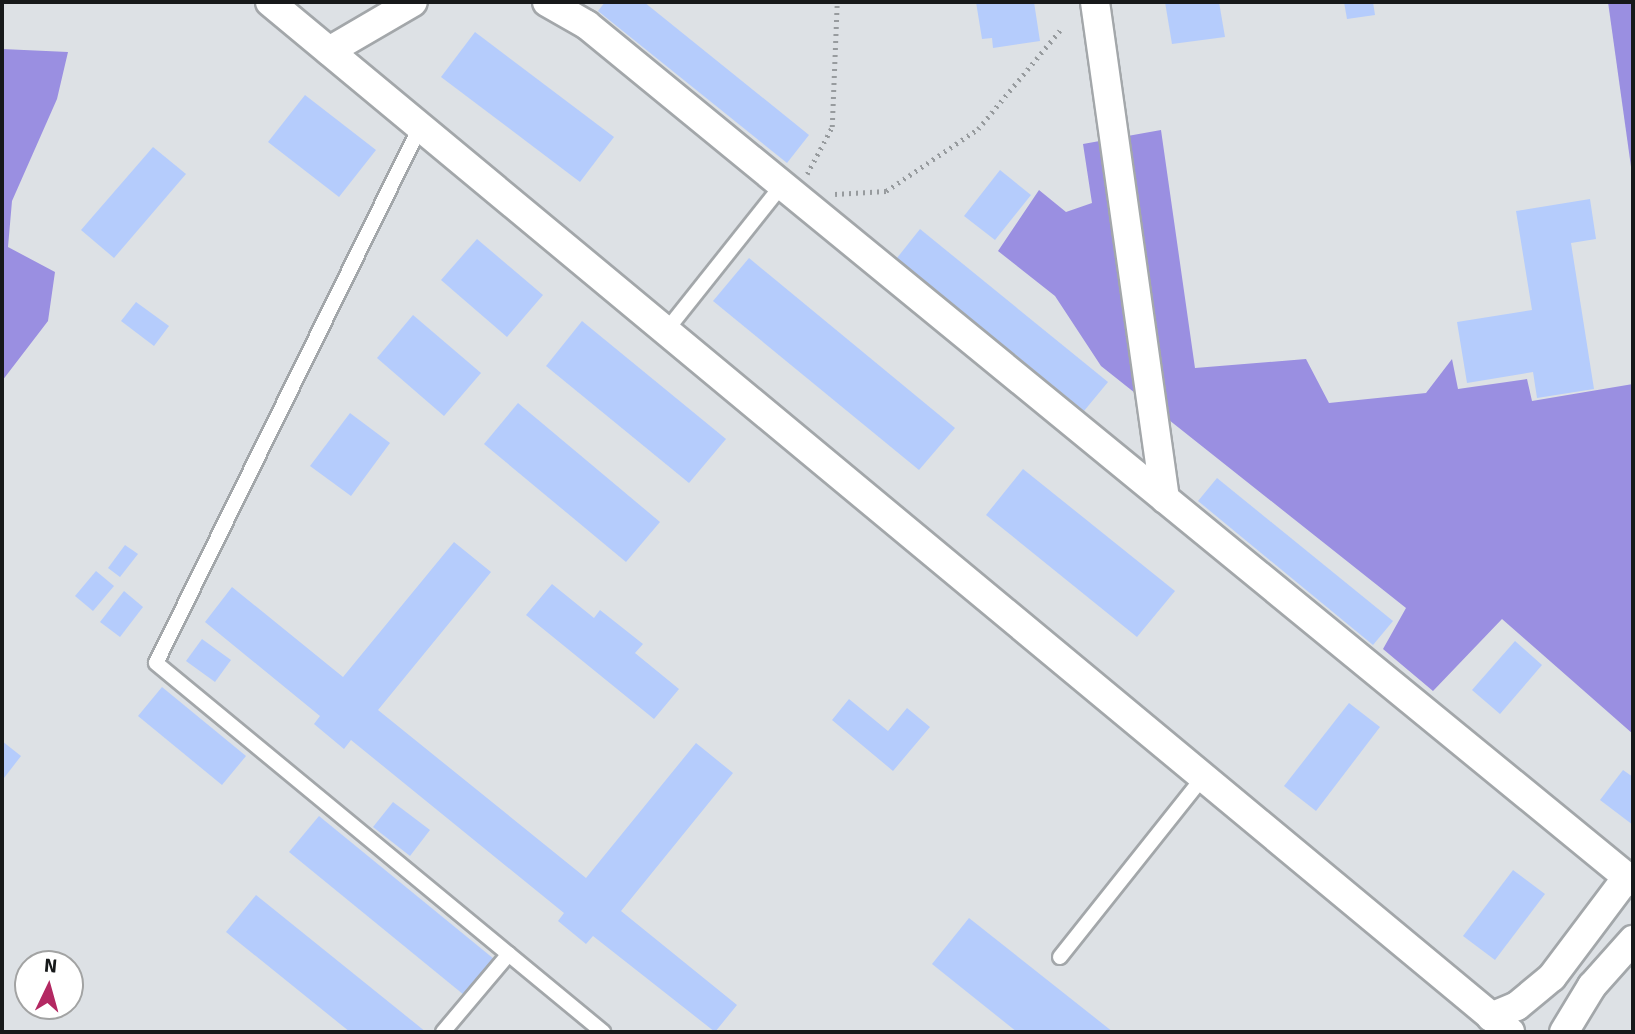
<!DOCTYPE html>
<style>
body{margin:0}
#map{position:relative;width:1635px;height:1034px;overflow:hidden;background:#dde1e5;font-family:Signika,sans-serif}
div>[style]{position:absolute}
.forest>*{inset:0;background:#9a8fe1}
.building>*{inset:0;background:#b5ccfc}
.path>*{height:4.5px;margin-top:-2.25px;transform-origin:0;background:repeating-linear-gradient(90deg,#979b9e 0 2px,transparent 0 7px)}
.roads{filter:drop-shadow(2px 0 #a3a7aa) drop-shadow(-2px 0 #a3a7aa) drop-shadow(0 2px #a3a7aa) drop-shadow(0 -2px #a3a7aa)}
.service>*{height:14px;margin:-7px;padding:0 7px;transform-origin:7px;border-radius:7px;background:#fff}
.minor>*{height:28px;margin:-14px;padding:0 14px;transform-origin:14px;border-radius:14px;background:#fff}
span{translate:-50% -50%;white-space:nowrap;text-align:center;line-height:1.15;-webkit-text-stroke:6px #fff;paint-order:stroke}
.frame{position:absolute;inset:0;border:4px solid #17191a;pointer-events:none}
.north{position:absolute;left:14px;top:950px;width:70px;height:70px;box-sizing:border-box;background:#fff;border:2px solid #a2a3a3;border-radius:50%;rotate:5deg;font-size:19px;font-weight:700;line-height:28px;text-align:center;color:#17191a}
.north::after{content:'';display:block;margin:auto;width:24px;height:32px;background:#b32862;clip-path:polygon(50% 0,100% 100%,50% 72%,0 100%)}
</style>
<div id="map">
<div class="forest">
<div style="clip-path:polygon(1608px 2px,1633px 2px,1633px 181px)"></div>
<div style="clip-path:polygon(2px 49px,68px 52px,57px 99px,12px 201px,8px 247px,55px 272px,48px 321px,2px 381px)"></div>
<div style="clip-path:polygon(1161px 130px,1195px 368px,1306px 359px,1329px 403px,1426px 393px,1452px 359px,1458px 389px,1527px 379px,1532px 401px,1633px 384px,1633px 734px,1502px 619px,1433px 691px,1383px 649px,1406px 608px,1101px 366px,1055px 296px,998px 251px,1039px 190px,1066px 212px,1092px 203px,1083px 144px)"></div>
</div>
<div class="building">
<div style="clip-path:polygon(605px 2px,644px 2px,809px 135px,787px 163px,598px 11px)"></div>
<div style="clip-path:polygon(976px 2px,1034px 2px,1040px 41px,993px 48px,992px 38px,982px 39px)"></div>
<div style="clip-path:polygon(1165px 2px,1219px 2px,1225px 37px,1172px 44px)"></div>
<div style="clip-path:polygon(1344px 2px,1373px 2px,1375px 15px,1347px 19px)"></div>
<div style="clip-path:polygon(475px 32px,614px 137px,580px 182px,441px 77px)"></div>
<div style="clip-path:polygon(305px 95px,376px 150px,339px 197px,268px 142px)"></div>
<div style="clip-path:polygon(153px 147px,186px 174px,114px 258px,81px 230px)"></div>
<div style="clip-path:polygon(1000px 170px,1031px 195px,995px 240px,964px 216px)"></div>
<div style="clip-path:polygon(1590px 199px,1596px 239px,1571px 243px,1594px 389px,1537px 398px,1533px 372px,1467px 383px,1457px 322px,1532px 310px,1516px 211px)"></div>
<div style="clip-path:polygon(920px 229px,1108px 382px,1084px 411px,897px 258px)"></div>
<div style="clip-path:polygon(477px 239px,543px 295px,507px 337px,441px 280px)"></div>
<div style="clip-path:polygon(749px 258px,955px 428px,919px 470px,713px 301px)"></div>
<div style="clip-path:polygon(136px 302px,169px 326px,154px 346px,121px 321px)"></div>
<div style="clip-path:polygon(413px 315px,481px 373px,444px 416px,377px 358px)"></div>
<div style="clip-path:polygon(582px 321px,726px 439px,689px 483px,546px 366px)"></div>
<div style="clip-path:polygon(518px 403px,660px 522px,626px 562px,484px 444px)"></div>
<div style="clip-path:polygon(350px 413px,390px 443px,351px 496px,310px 466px)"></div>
<div style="clip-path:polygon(1023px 469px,1175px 591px,1137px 637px,986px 515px)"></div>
<div style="clip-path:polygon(1217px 478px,1393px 621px,1373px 645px,1198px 501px)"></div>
<div style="clip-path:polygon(454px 542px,491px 572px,378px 710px,586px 878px,696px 743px,733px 773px,621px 911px,737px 1005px,715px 1032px,593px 936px,586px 944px,558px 921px,564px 913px,351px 740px,344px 749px,314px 724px,320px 716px,205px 622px,232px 587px,343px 677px)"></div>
<div style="clip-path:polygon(125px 545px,138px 554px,120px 577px,108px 568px)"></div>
<div style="clip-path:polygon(96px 571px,114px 586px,93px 611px,75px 596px)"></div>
<div style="clip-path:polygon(552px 584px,594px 618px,600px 610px,643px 644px,635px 653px,679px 689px,654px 719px,526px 615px)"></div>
<div style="clip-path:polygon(124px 591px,143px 607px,120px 637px,100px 622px)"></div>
<div style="clip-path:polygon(202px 639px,231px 660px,215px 682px,186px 661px)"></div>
<div style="clip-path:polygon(1515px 641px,1542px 665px,1500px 714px,1472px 690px)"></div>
<div style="clip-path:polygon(162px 687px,246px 756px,222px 785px,138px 716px)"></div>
<div style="clip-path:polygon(849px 699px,888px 731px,907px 708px,930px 727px,893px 771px,832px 720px)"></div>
<div style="clip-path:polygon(1349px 703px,1380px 727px,1316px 811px,1284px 786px)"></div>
<div style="clip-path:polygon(2px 741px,21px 756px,4px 778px,2px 776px)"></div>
<div style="clip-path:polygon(1623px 770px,1633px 777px,1633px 825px,1600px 800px)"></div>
<div style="clip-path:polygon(393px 802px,430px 830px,410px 856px,373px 827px)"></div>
<div style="clip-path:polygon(319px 816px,494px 959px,464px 995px,289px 852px)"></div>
<div style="clip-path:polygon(1513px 870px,1545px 894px,1495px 960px,1463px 936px)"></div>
<div style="clip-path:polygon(256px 895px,426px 1032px,350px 1032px,226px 932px)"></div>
<div style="clip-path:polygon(969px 918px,1113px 1032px,1017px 1032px,932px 964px)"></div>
</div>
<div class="path">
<div style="left:807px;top:174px;width:53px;rotate:-62deg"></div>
<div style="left:832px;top:127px;width:125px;rotate:-87.7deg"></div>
<div style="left:835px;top:194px;width:51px;rotate:-3.4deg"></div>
<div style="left:886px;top:191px;width:111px;rotate:-34deg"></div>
<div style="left:978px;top:129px;width:131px;rotate:-50.3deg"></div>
</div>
<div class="roads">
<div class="service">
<div style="left:420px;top:127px;width:597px;rotate:116.22deg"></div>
<div style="left:156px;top:663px;width:580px;rotate:39.54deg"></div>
<div style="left:666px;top:331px;width:186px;rotate:-51.5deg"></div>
<div style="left:1060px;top:957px;width:230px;rotate:-51.5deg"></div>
<div style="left:443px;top:1032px;width:102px;rotate:-49.8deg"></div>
</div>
<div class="minor">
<div style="left:270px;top:2px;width:1612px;rotate:39.71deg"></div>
<div style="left:547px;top:2px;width:46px;rotate:29.9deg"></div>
<div style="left:587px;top:25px;width:1352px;rotate:39.33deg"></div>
<div style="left:1095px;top:2px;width:502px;rotate:81.98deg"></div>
<div style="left:329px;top:51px;width:97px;rotate:-30.3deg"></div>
<div style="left:1491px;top:1017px;width:28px;rotate:-23deg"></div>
<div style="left:1517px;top:1006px;width:45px;rotate:-39.6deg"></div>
<div style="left:1552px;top:977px;width:125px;rotate:-53.1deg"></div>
<div style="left:1564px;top:1032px;width:54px;rotate:-58.7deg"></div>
<div style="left:1592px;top:986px;width:62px;rotate:-48.3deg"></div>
</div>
</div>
<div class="frame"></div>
<div class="north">N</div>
</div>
